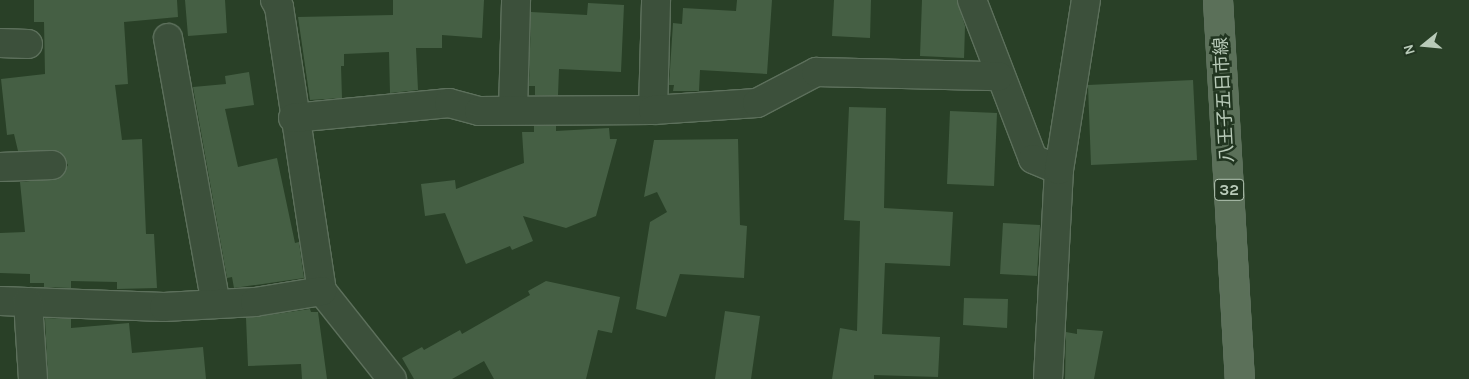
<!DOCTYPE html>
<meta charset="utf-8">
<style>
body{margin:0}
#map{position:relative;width:1469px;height:379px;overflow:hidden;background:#294027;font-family:Karla,"Noto Sans JP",sans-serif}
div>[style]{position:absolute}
.building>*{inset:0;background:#455f44}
.roads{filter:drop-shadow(1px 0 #5d705c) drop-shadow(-1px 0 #5d705c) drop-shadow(0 1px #5d705c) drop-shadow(0 -1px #5d705c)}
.street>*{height:28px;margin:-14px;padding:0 14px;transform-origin:14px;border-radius:14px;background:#3c503b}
.primary>*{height:28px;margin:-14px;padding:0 14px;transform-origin:14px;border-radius:14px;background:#5b7059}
span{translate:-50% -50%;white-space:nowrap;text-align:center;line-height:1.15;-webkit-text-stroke:5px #213520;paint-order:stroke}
.shield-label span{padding:1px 4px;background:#213520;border:1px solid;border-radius:4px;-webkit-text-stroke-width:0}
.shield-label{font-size:16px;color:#b8cab8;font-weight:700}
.street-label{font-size:18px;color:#b8cab8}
.north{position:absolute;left:1399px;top:20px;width:50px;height:50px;-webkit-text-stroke:4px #213520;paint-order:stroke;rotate:253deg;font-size:14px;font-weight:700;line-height:20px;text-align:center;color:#b8cab8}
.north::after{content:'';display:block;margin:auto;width:18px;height:22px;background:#b8cab8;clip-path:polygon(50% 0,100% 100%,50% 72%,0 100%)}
</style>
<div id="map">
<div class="building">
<div style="clip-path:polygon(34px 0,177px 0,178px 17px,124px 22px,128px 84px,115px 85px,122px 140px,142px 139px,146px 234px,154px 234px,157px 288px,117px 289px,117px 282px,71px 281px,71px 288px,44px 287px,44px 283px,30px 283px,30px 274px,0 273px,0 233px,25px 232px,20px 182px,60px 178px,68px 165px,59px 151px,18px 151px,14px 134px,7px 135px,1px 79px,45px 74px,44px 22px,34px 22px)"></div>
<div style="clip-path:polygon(185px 0,225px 0,227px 33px,188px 36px)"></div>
<div style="clip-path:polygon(393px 0,484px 0,482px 38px,442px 35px,442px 48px,416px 48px,418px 90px,390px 93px,389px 52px,344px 54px,344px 66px,341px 66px,342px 98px,310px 100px,298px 17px,393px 15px)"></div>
<div style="clip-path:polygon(737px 0,772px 0,767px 74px,700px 70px,699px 91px,673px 91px,674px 85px,669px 85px,673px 23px,682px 24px,683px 8px,736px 11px)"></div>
<div style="clip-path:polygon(834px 0,871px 0,870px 38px,832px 36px)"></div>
<div style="clip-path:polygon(922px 0,957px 0,965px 26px,964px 58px,920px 56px)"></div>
<div style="clip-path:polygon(588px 3px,624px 5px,621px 72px,559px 69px,558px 95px,535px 95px,535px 86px,529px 86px,531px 12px,587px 15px)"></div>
<div style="clip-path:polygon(249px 72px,254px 105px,225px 109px,238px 167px,277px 158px,295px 243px,299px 242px,304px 278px,234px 288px,232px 277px,227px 278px,193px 87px,226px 84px,225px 76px)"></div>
<div style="clip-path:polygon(1193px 80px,1197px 160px,1091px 165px,1088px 85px)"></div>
<div style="clip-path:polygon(849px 107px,886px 108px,884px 208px,953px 212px,950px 266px,885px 263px,882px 334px,940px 337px,938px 377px,874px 375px,874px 379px,832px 379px,840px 328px,857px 331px,860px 221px,844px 220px)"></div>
<div style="clip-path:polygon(950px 111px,997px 113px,994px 186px,947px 184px)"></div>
<div style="clip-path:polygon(534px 126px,556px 126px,556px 131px,609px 128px,610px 139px,617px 139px,596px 216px,566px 228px,523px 216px,533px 241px,512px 250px,510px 246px,466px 264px,445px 213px,425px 216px,421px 184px,455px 180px,456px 189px,524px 163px,522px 132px,534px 132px)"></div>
<div style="clip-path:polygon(738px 139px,740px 225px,747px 226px,744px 278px,680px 274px,666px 317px,636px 309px,650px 222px,667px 212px,657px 192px,644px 197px,654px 140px)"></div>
<div style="clip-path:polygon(1003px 223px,1040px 225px,1037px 276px,1000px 274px)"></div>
<div style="clip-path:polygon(546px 281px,620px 297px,612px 333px,598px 330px,586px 379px,494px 379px,484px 361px,452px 379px,414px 379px,402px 358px,422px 347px,424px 350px,460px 330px,462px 334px,530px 295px,528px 291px)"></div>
<div style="clip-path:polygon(964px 298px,1008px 299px,1007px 328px,963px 325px)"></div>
<div style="clip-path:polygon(310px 309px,311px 312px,318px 312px,327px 379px,302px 379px,301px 364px,248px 366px,246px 318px)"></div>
<div style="clip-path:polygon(725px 311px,760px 316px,751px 379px,715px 379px)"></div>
<div style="clip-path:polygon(45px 318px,71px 319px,71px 328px,129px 323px,132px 353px,203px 347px,206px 379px,48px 379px)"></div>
<div style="clip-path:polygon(1077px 329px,1103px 331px,1094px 379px,1065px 379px,1066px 332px,1077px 334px)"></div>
</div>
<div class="roads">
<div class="street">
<div style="left:275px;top:0;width:8px;rotate:60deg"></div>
<div style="left:279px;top:7px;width:287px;rotate:81.4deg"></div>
<div style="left:322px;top:291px;width:112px;rotate:51.5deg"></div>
<div style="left:972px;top:0;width:170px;rotate:69deg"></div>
<div style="left:1033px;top:159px;width:28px;rotate:23deg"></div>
<div style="left:168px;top:38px;width:270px;rotate:79.8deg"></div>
<div style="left:0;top:43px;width:28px;rotate:2deg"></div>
<div style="left:513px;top:110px;width:110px;rotate:-88.4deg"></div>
<div style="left:653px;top:110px;width:110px;rotate:-88.4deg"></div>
<div style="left:293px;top:118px;width:157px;rotate:-5.5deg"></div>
<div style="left:449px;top:103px;width:31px;rotate:15deg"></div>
<div style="left:479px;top:111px;width:174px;rotate:-0.3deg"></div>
<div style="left:653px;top:110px;width:104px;rotate:-3.9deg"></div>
<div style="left:757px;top:103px;width:67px;rotate:-27.7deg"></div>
<div style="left:816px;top:72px;width:183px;rotate:1.3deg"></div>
<div style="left:0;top:167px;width:52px;rotate:-2.2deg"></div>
<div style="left:0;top:301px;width:164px;rotate:2.1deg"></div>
<div style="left:164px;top:307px;width:91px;rotate:-3.1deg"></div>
<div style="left:255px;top:302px;width:68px;rotate:-9.3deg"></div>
<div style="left:28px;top:302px;width:77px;rotate:86.3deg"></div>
<div style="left:1048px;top:379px;width:209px;rotate:-87deg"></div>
<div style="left:1059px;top:170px;width:172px;rotate:-81deg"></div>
</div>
<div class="primary">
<div style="left:1218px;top:0;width:380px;rotate:86.7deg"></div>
</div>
</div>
<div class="shield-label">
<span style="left:1229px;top:190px">32</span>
</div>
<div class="street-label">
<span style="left:1224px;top:100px;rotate:-93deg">八王子五日市線</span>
</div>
<div class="north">N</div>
</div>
